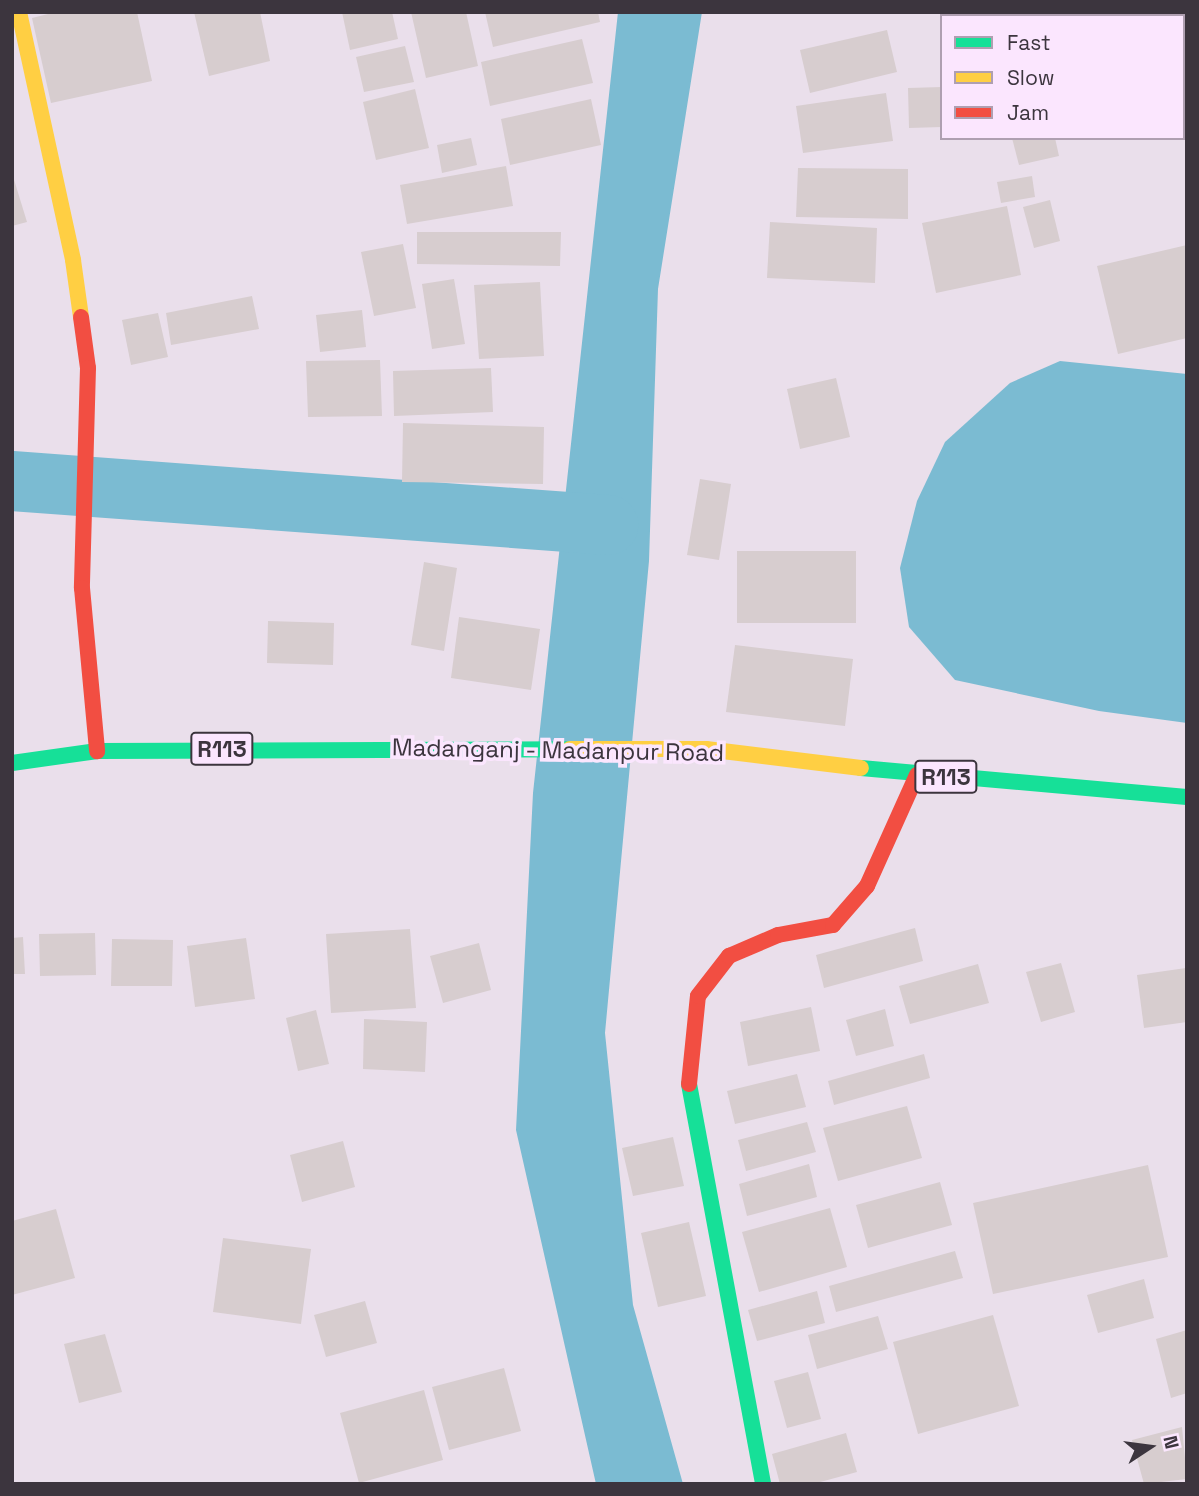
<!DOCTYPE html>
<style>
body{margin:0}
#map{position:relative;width:1199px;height:1496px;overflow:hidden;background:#eadfeb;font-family:"Space Grotesk",sans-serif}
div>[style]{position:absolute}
.water>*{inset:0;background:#7bbbd2}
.canal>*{height:60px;margin:-30px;padding:0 30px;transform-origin:30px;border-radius:30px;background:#7bbbd2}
.building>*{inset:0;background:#d7cdcf}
.fast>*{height:16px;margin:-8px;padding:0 8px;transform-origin:8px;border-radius:8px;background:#16e098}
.slow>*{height:16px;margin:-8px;padding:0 8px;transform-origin:8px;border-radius:8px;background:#ffcf43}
.jam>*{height:16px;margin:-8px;padding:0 8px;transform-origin:8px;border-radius:8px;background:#f24e42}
span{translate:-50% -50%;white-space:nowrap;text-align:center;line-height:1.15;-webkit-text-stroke:7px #fbe6fe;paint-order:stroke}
.shield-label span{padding:2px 5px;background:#fbe6fe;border:2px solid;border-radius:5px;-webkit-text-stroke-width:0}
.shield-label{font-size:23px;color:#3c353e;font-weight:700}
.street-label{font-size:24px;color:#3c353e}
.frame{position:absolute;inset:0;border:14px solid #3c353e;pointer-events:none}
.legend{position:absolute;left:940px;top:14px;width:245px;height:126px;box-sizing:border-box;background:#fbe6fe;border:2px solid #af9fb1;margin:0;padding:9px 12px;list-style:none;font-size:21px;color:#3c353e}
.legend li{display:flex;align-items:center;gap:14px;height:35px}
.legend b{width:35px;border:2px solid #af9fb1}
.north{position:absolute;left:1115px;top:1412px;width:70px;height:70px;-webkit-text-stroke:5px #fbe6fe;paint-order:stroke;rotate:77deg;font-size:19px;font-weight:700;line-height:28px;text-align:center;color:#3c353e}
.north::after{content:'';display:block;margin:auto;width:24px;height:32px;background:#3c353e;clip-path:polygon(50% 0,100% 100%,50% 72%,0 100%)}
</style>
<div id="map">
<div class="water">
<div style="clip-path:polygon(618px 12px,702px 12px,658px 289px,649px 561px,605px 1033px,633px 1305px,683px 1484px,596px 1484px,516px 1130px,533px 793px)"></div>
<div style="clip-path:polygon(1060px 361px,1187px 374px,1187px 723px,1099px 711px,955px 680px,909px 627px,900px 568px,917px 501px,945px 442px,1010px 383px)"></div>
</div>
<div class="canal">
<div style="left:12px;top:481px;width:598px;rotate:4.22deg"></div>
</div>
<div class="building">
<div style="clip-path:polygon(56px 12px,137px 12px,152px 81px,51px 103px,32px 18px)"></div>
<div style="clip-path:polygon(194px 12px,260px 12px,270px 61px,209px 76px)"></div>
<div style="clip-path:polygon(342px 12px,392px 12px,398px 39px,350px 50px)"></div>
<div style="clip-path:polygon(411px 12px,466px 12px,478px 66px,426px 78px)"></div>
<div style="clip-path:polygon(485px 12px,598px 12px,600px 22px,493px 47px)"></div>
<div style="clip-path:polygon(1187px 28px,1187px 92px,1183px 93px,1183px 29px)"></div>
<div style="clip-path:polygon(887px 30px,897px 72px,810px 93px,800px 50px)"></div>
<div style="clip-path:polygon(582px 39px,593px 83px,490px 106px,481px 62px)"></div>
<div style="clip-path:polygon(405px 46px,414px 82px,364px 92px,356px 57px)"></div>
<div style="clip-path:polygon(942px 87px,942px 127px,909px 128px,908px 88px)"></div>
<div style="clip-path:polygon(415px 89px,429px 148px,376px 160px,363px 102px)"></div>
<div style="clip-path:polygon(886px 93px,893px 141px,803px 153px,796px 106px)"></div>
<div style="clip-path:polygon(591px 99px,601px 145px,510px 165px,501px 119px)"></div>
<div style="clip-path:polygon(471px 138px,477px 165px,442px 173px,437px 145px)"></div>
<div style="clip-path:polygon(1012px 138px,1055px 138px,1059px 156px,1019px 165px)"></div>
<div style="clip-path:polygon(506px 166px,513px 206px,407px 224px,400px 185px)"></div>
<div style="clip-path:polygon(798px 168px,908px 169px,908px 219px,796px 217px)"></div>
<div style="clip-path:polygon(12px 173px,27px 222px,12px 226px)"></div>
<div style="clip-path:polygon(1032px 176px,1035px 197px,1001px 203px,997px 182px)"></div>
<div style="clip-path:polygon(1050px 200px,1060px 241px,1034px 248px,1023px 207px)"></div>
<div style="clip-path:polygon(1007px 206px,1021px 275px,936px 293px,922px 223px)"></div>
<div style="clip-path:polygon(770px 222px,877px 228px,875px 283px,767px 278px)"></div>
<div style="clip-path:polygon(417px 232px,561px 232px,560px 266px,417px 264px)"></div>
<div style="clip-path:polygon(403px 244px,416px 308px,374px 316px,361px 252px)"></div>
<div style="clip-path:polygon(1187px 245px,1187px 338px,1118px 354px,1097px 266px)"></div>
<div style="clip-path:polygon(454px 279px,465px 344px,432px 349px,422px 284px)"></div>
<div style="clip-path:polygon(540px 282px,544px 356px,479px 359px,474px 285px)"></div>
<div style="clip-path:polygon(252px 296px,259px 329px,171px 345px,166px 313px)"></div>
<div style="clip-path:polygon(362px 310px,366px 347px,320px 352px,316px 315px)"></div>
<div style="clip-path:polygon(158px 313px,168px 357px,131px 365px,122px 320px)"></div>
<div style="clip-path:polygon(380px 360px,382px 416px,308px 417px,306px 361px)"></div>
<div style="clip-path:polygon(491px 368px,493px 412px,394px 416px,393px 371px)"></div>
<div style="clip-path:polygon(836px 378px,850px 437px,800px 449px,787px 389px)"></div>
<div style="clip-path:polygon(403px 423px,544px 427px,543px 484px,402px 482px)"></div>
<div style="clip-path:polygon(700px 479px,731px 484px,719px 560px,687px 555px)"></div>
<div style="clip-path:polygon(737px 551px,856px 551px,856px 623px,737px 623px)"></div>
<div style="clip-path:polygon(424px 562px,457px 568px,444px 651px,411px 645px)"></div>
<div style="clip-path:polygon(459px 617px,540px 629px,531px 690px,451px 678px)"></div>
<div style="clip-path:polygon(268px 621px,334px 623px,333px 665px,267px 663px)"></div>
<div style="clip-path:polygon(735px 645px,853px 659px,845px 726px,726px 712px)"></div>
<div style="clip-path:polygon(915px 928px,923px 961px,824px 988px,816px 955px)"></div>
<div style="clip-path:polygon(410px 929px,416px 1008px,331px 1013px,326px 934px)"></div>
<div style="clip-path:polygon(95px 933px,96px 975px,40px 976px,39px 934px)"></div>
<div style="clip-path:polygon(23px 937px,25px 974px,12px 974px,12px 938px)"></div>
<div style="clip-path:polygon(246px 938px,255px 999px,195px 1007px,187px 946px)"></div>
<div style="clip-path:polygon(112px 939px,173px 940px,172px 986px,111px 986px)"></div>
<div style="clip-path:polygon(479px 943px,491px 990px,443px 1003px,430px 956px)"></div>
<div style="clip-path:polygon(1061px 963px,1075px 1012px,1041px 1022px,1026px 972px)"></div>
<div style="clip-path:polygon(978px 964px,989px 1003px,910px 1024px,899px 986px)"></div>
<div style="clip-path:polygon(1186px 968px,1187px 1022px,1144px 1028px,1137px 975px)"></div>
<div style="clip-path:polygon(811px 1007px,820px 1051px,748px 1066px,740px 1022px)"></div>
<div style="clip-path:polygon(885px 1009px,894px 1046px,856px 1056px,846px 1020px)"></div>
<div style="clip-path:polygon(316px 1010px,329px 1064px,298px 1071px,286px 1018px)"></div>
<div style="clip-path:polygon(364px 1019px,427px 1022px,425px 1072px,363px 1069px)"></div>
<div style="clip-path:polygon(924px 1054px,930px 1078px,834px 1105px,828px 1081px)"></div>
<div style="clip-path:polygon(797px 1074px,806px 1107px,735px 1124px,727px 1091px)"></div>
<div style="clip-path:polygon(907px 1106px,922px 1158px,838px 1181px,823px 1128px)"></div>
<div style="clip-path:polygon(807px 1122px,816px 1152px,746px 1171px,738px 1140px)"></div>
<div style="clip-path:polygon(673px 1137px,684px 1186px,633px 1196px,622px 1148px)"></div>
<div style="clip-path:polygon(343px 1141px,355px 1187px,302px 1202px,290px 1155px)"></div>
<div style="clip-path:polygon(809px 1164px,817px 1197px,747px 1216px,739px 1184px)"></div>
<div style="clip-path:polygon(1148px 1165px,1168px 1257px,993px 1294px,973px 1203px)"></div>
<div style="clip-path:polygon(940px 1182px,952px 1225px,868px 1248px,856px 1205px)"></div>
<div style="clip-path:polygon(830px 1208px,847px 1267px,759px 1292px,742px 1232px)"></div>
<div style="clip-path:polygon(56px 1209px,75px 1278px,12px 1295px,12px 1221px)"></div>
<div style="clip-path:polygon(689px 1222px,706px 1296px,658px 1307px,641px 1233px)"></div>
<div style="clip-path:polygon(223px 1238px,311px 1249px,301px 1324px,213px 1312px)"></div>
<div style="clip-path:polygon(955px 1251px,963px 1278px,836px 1312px,829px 1286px)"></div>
<div style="clip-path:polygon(1144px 1279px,1154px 1318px,1098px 1333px,1087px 1295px)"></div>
<div style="clip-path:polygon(817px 1291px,825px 1323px,757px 1341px,748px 1310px)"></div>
<div style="clip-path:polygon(365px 1301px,377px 1343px,326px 1357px,314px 1315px)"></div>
<div style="clip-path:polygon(993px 1315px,1019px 1406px,918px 1434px,893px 1342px)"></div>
<div style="clip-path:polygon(878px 1316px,888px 1349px,817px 1369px,808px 1335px)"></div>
<div style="clip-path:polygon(1187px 1330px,1187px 1393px,1171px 1398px,1156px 1339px)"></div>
<div style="clip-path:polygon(105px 1334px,122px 1392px,79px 1403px,64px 1344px)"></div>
<div style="clip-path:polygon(504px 1368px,521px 1431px,449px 1450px,432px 1387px)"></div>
<div style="clip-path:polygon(808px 1372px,821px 1419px,787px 1428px,774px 1381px)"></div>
<div style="clip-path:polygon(424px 1390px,443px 1460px,359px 1483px,340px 1413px)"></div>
<div style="clip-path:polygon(1182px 1427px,1187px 1479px,1144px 1484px,1132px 1440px)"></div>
<div style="clip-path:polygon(846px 1433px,857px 1472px,813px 1484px,780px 1484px,772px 1454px)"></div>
</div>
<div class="fast">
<div style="left:12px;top:763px;width:86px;rotate:-8deg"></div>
<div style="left:97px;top:751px;width:473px;rotate:-0.2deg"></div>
<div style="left:861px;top:768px;width:327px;rotate:5.1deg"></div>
<div style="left:689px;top:1084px;width:407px;rotate:79.5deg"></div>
</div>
<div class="slow">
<div style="left:19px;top:12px;width:254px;rotate:77.7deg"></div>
<div style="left:73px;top:260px;width:58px;rotate:82deg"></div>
<div style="left:570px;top:749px;width:136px"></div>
<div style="left:706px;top:749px;width:156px;rotate:7deg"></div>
</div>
<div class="jam">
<div style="left:81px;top:317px;width:51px;rotate:82.2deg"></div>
<div style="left:88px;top:368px;width:220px;rotate:91.6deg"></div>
<div style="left:82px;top:588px;width:164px;rotate:84.7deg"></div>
<div style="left:689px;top:1084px;width:88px;rotate:-84.2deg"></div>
<div style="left:698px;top:996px;width:51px;rotate:-52.2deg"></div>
<div style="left:729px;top:956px;width:53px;rotate:-23.2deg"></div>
<div style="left:778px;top:935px;width:56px;rotate:-10.3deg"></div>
<div style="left:833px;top:925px;width:52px;rotate:-48.9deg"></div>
<div style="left:867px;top:886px;width:122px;rotate:-65.8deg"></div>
</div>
<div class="shield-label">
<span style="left:222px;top:749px">R113</span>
<span style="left:946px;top:777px">R113</span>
</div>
<div class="street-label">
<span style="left:558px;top:750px;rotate:1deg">Madanganj - Madanpur Road</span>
</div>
<div class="frame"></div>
<ul class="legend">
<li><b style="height:9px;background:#16e098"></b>Fast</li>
<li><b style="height:9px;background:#ffcf43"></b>Slow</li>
<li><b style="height:9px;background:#f24e42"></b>Jam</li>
</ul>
<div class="north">N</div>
</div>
